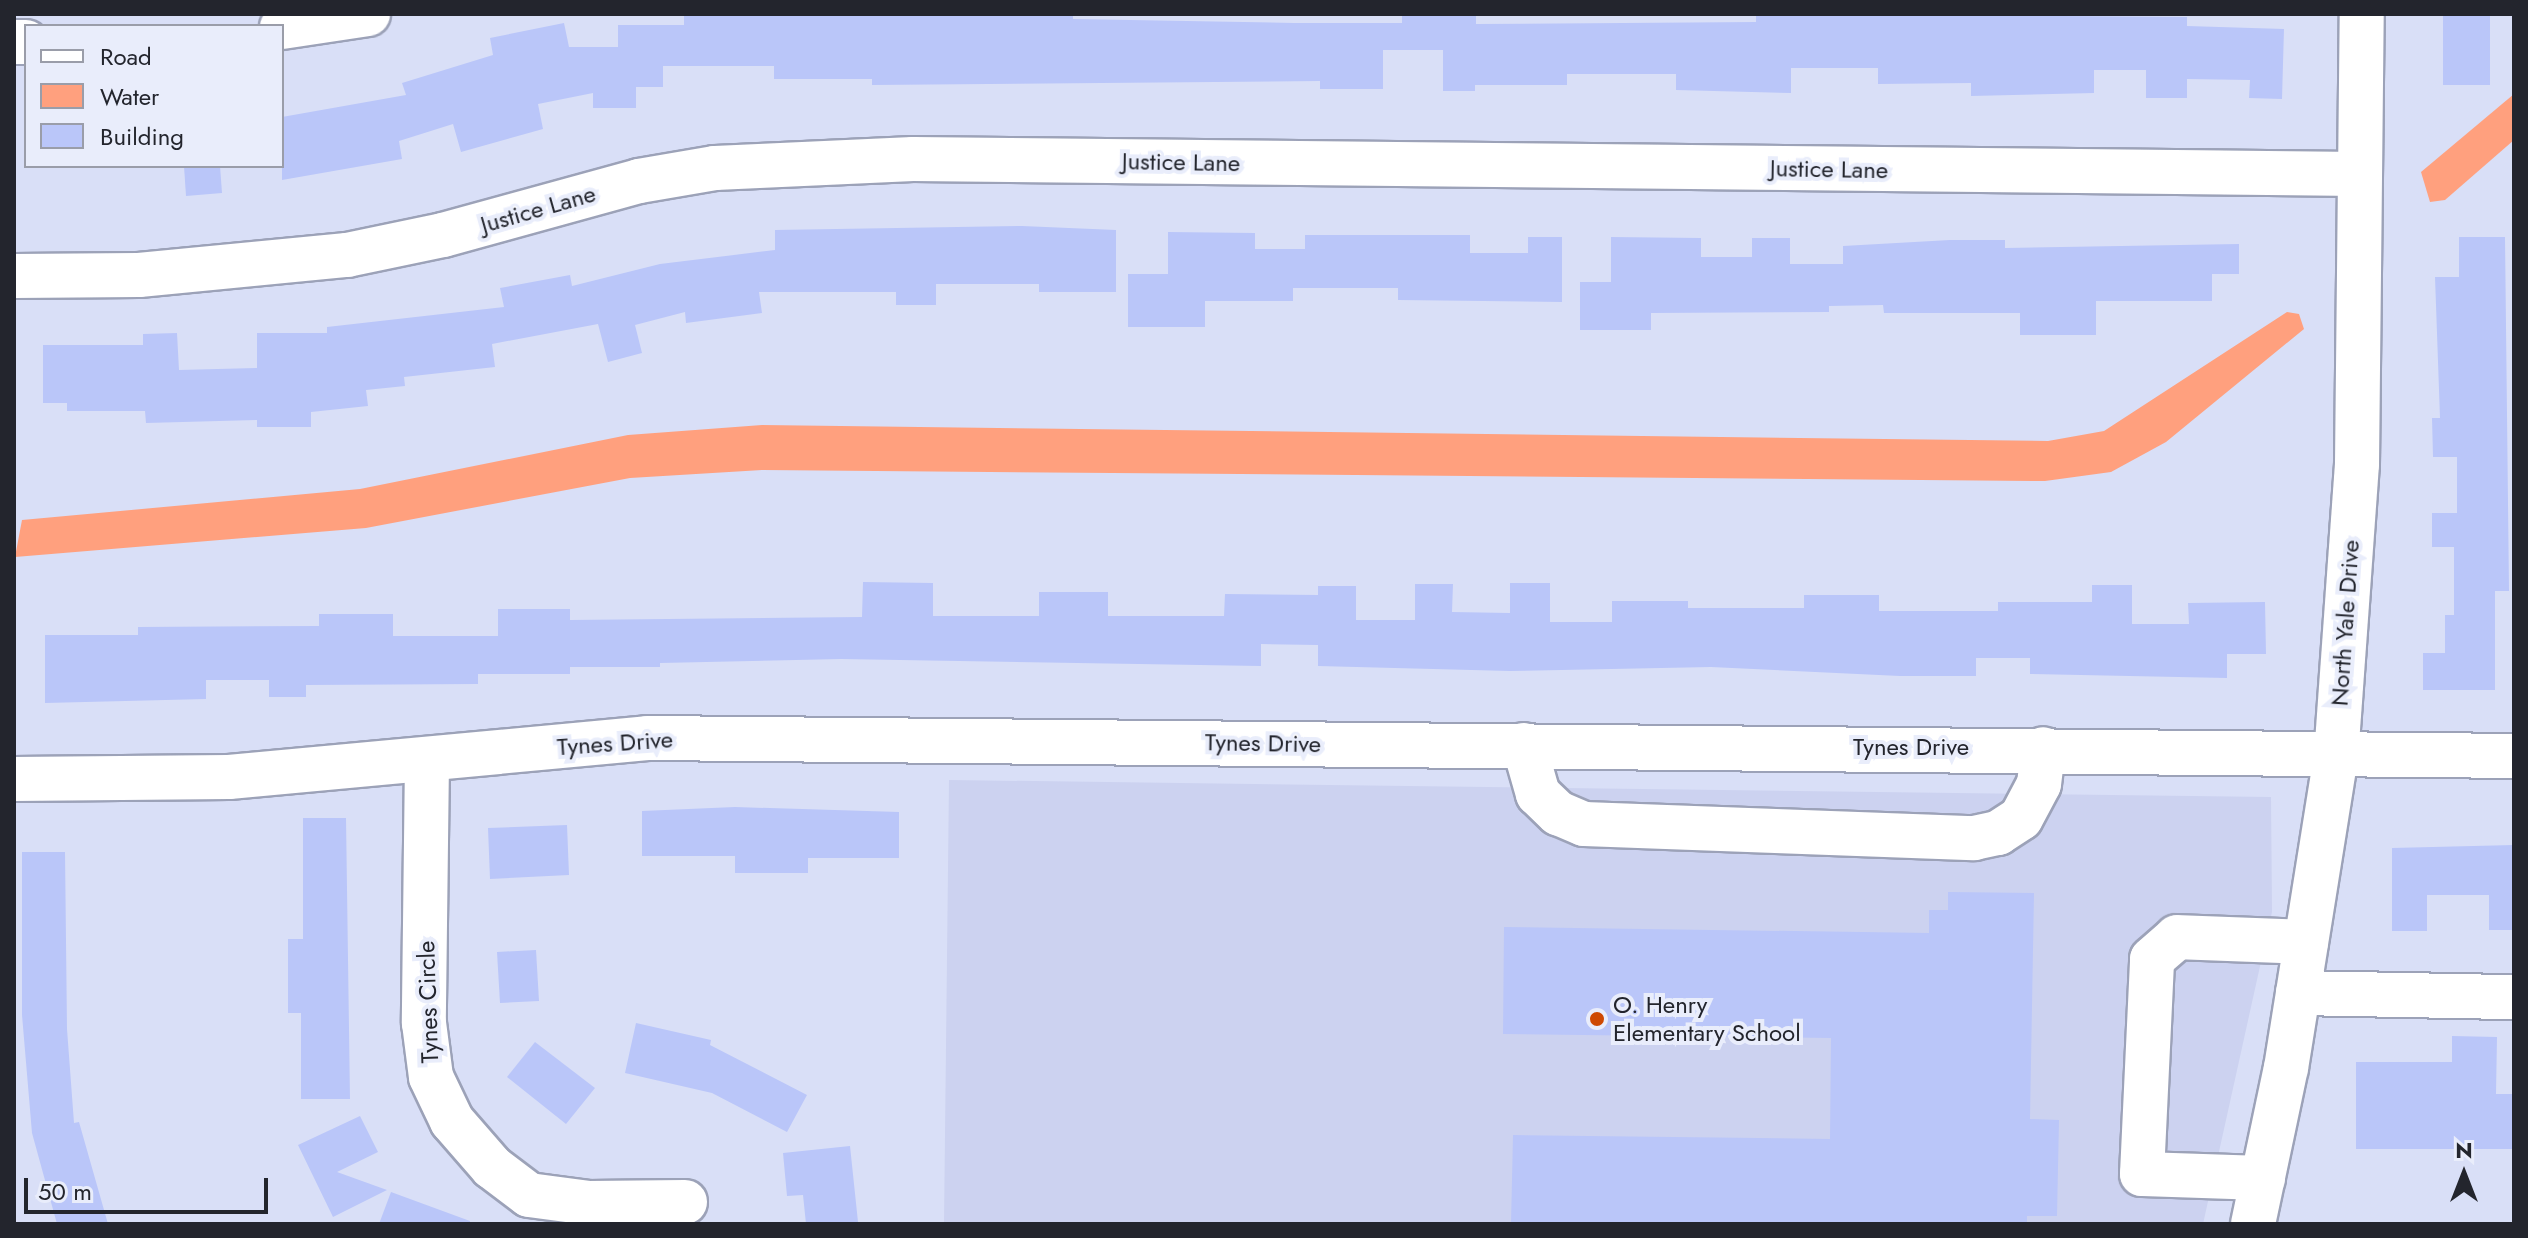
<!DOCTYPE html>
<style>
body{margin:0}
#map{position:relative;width:2528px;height:1238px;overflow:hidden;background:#d9dff7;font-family:Jost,sans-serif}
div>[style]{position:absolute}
.built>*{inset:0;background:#ccd2f0}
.water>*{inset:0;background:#ffa07e}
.building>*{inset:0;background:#bac6f9}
.roads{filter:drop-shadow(2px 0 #9ca2b8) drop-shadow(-2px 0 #9ca2b8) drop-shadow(0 2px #9ca2b8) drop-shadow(0 -2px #9ca2b8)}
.minor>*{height:44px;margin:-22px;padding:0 22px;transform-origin:22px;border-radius:22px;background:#fff}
.dots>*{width:22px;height:22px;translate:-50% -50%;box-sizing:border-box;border:4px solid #e9edfb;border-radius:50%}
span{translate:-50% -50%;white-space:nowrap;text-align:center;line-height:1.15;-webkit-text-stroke:8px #e9edfb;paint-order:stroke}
.street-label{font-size:24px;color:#23252d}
.poi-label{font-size:24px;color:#23252d}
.left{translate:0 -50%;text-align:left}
.frame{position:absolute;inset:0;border:16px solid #23252d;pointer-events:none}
.legend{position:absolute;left:24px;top:24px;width:260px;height:144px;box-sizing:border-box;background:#e9edfb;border:2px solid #9a9da9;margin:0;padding:10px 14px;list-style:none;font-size:24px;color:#23252d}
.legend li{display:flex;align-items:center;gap:16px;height:40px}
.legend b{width:40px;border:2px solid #9a9da9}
.north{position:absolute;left:2424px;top:1134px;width:80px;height:80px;-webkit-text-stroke:6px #e9edfb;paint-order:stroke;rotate:0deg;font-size:22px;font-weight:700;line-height:32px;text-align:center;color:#23252d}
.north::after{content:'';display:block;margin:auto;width:28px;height:36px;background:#23252d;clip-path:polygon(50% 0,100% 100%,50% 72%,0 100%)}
.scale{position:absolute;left:24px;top:1178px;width:244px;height:36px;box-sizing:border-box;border:4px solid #23252d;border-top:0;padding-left:10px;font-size:24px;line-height:28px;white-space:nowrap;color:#23252d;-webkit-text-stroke:6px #e9edfb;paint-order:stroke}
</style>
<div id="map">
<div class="built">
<div style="clip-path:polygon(949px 780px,2271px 797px,2272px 912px,2203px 1224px,944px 1224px)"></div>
</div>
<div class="water">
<div style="clip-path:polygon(2514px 94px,2514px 140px,2445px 200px,2430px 202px,2421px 172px)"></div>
<div style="clip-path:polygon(2287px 312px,2299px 314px,2304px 329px,2166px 442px,2111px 472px,2045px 481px,762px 470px,630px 478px,366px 528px,15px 557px,22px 520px,360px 489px,628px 435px,762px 425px,2048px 441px,2104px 431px)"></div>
</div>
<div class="building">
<div style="clip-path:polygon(1073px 14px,1073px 19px,1294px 23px,1402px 23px,1402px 14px,1476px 14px,1476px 24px,1756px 22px,1756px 16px,1845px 14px,2187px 17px,2187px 26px,2284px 29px,2282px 99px,2249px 98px,2250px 80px,2187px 79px,2187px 98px,2146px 98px,2146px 70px,2094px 70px,2094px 93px,1971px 96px,1971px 83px,1878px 84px,1878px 68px,1791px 68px,1791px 93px,1676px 90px,1676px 74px,1567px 74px,1567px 85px,1475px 85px,1475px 91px,1443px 91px,1443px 50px,1383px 50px,1383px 89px,1320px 89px,1320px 81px,872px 85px,872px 79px,774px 79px,774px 66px,663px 66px,663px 87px,636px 87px,636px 108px,593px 108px,593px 93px,538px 104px,543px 129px,461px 152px,453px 124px,399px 141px,402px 159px,282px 180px,282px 117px,406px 95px,402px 83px,493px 55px,490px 38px,564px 23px,569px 47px,618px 47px,618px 25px,684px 25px,684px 16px)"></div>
<div style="clip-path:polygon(2443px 15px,2490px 15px,2490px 85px,2443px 85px)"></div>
<div style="clip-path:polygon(184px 166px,220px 166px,222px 193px,186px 196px)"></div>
<div style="clip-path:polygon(1022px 226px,1116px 230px,1116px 292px,1039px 292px,1039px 284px,936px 284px,936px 305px,896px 305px,896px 292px,759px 292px,762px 313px,686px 323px,685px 312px,635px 325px,642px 353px,608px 362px,598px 324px,492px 344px,495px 367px,404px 377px,405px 386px,366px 390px,368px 406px,311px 412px,311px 427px,257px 427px,257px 420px,146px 423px,145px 411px,67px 411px,67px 403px,43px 403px,43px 345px,143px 345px,143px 334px,177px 333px,179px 370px,257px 368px,257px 333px,327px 333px,327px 327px,504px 307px,500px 288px,570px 275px,572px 286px,660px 264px,775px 250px,775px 230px)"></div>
<div style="clip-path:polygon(1168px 232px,1255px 233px,1255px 249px,1305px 249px,1305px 235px,1470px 235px,1470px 253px,1528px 253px,1528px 237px,1562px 237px,1562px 302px,1398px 300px,1398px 288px,1293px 288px,1293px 301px,1205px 301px,1205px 327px,1128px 327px,1128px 274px,1168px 274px)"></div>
<div style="clip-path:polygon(1611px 237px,1701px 238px,1701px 257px,1752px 257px,1752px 238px,1790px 238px,1790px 264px,1843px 264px,1843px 246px,1950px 240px,2005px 240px,2005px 248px,2239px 244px,2239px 274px,2212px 274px,2212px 301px,2096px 301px,2096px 335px,2020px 335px,2020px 313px,1884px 313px,1883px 305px,1829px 306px,1829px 312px,1651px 313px,1651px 330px,1580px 330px,1580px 282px,1611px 282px)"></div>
<div style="clip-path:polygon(2459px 237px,2505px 237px,2509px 591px,2495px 591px,2495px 690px,2423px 690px,2423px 653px,2445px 653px,2445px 615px,2454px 615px,2454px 547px,2432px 547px,2432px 513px,2457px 513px,2457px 457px,2433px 457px,2432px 418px,2440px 418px,2435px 277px,2459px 277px)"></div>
<div style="clip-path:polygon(863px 582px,933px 583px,933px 616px,1039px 616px,1039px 592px,1108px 592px,1108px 616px,1224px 616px,1225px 594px,1318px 595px,1318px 586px,1356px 586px,1356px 620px,1415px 620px,1415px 584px,1453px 584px,1452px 612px,1510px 613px,1510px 583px,1550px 583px,1550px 622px,1612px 622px,1612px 601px,1688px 601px,1688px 608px,1804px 608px,1804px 595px,1879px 595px,1879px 611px,1998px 611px,1998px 602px,2092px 602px,2092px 585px,2132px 585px,2132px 624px,2189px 624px,2188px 603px,2265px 602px,2266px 654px,2227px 654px,2227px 678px,2030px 674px,2030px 658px,1976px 658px,1976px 676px,1900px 676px,1711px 667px,1510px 671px,1318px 666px,1318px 645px,1261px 644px,1261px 666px,841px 659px,660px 663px,660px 667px,570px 667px,570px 674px,478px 674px,478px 684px,306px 685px,306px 697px,269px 697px,269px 680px,206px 680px,206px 699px,45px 703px,45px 635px,138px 635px,138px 627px,319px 626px,319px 614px,393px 614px,393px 636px,498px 636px,498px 609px,570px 609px,570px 620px,862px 617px)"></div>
<div style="clip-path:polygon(735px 807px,899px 812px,899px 858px,808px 858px,808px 873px,735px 873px,735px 856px,642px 856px,642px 811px)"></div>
<div style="clip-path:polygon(303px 818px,346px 818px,350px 1099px,301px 1099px,301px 1013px,288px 1013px,288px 939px,303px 939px)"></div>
<div style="clip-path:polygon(567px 825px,569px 875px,490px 879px,488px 828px)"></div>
<div style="clip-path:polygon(2514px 845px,2514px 930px,2489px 930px,2489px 895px,2427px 895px,2427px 931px,2392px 931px,2392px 848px)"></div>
<div style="clip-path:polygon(22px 852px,65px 852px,67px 1029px,74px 1123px,79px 1122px,108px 1224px,57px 1224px,32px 1133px,22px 1015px)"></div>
<div style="clip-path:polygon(1948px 892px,2034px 893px,2030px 1119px,2059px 1120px,2057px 1216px,2027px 1216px,2027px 1224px,1511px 1224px,1513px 1135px,1830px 1139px,1831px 1038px,1503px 1034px,1504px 927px,1929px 933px,1929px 910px,1948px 910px)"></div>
<div style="clip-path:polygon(536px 950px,539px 1001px,500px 1003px,497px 952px)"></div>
<div style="clip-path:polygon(636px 1023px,711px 1040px,710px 1045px,807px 1095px,787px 1132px,712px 1093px,625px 1073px)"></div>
<div style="clip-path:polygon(2452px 1036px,2497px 1037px,2496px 1094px,2514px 1094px,2514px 1149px,2356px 1149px,2356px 1062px,2452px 1062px)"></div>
<div style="clip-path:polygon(535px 1042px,595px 1088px,566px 1124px,507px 1077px)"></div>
<div style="clip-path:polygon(360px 1116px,378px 1152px,337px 1172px,387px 1190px,333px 1217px,298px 1145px)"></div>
<div style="clip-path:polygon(850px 1146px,858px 1222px,806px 1224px,803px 1195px,787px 1196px,783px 1153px)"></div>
<div style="clip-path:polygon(391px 1192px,470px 1221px,470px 1224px,379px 1224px)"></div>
</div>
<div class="roads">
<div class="minor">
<div style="left:282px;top:27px;width:87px;rotate:-8.6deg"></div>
<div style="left:14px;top:42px;width:12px"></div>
<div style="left:14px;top:276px;width:125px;rotate:-0.5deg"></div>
<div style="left:139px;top:275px;width:209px;rotate:-5.5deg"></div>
<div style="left:347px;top:255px;width:98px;rotate:-11.8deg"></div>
<div style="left:443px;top:235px;width:203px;rotate:-15.4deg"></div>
<div style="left:639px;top:181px;width:77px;rotate:-9.7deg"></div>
<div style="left:715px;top:168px;width:198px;rotate:-2.6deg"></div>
<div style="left:913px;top:159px;width:1447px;rotate:0.59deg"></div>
<div style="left:1524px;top:745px;width:51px;rotate:74.1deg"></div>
<div style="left:1538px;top:794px;width:28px;rotate:44deg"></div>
<div style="left:1558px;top:813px;width:28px;rotate:23deg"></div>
<div style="left:1584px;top:824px;width:390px;rotate:2.1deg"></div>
<div style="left:1974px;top:838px;width:25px;rotate:-12deg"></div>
<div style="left:1998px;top:833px;width:27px;rotate:-33deg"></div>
<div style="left:2021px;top:818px;width:38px;rotate:-62deg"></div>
<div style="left:2039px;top:784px;width:35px;rotate:-83deg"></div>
<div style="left:427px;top:760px;width:263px;rotate:90.7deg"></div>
<div style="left:424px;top:1023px;width:54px;rotate:82.6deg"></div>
<div style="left:431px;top:1077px;width:49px;rotate:64.5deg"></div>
<div style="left:452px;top:1121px;width:61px;rotate:49deg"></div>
<div style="left:492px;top:1167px;width:46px;rotate:37.1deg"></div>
<div style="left:529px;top:1195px;width:61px;rotate:7.6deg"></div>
<div style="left:589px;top:1203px;width:96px;rotate:-0.6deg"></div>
<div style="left:14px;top:779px;width:215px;rotate:-0.5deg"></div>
<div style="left:229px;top:777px;width:420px;rotate:-5.3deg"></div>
<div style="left:647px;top:738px;width:1867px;rotate:0.55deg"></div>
<div style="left:2298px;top:993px;width:216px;rotate:1.1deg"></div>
<div style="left:2263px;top:1178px;width:121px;rotate:-178.1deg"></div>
<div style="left:2142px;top:1174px;width:215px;rotate:-87.3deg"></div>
<div style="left:2152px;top:959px;width:33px;rotate:-41deg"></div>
<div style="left:2177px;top:937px;width:129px;rotate:2.2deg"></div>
<div style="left:2253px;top:1224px;width:159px;rotate:-78.1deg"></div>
<div style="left:2286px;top:1068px;width:315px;rotate:-80.9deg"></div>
<div style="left:2336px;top:757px;width:294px;rotate:-85.9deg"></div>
<div style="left:2357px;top:464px;width:450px;rotate:-89.4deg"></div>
</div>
</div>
<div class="dots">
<div style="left:1597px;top:1019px;background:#ce4902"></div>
</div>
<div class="street-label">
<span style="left:1181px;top:162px;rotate:1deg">Justice Lane</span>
<span style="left:1829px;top:169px;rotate:1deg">Justice Lane</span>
<span style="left:538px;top:209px;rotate:-16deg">Justice Lane</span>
<span style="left:2345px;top:623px;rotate:-86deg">North Yale Drive</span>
<span style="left:615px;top:743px;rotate:-4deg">Tynes Drive</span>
<span style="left:1263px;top:743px;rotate:1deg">Tynes Drive</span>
<span style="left:1911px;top:747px">Tynes Drive</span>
<span style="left:428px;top:1002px;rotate:-92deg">Tynes Circle</span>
</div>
<div class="poi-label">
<span class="left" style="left:1613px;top:1019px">O. Henry<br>Elementary School</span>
</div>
<div class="frame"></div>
<ul class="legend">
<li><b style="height:10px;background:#fff"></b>Road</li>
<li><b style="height:22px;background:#ffa07e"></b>Water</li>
<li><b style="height:22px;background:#bac6f9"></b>Building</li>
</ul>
<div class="north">N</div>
<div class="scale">50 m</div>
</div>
